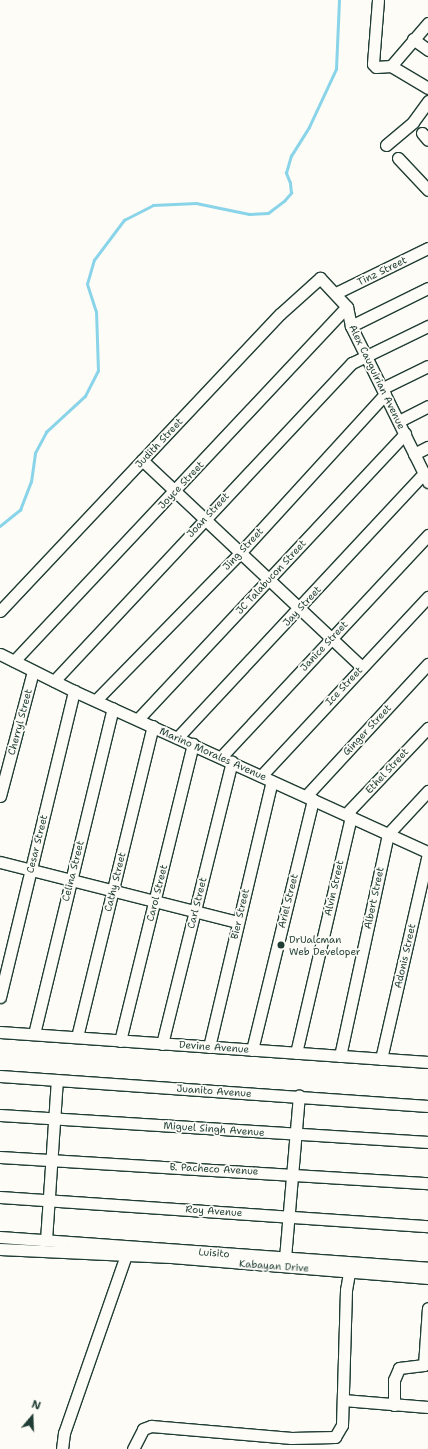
<!DOCTYPE html>
<style>
body{margin:0}
#map{position:relative;width:428px;height:1449px;overflow:hidden;background:#fdfcf7;font-family:"Shantell Sans",sans-serif}
div>[style]{position:absolute}
.stream>*{height:2.5px;margin:-1.25px;padding:0 1.25px;transform-origin:1.25px;border-radius:1.25px;background:#89d4e9}
.roads{filter:drop-shadow(1px 0 #1f3d34) drop-shadow(-1px 0 #1f3d34) drop-shadow(0 1px #1f3d34) drop-shadow(0 -1px #1f3d34)}
.minor>*{height:11px;margin:-5.5px;padding:0 5.5px;transform-origin:5.5px;border-radius:5.5px;background:#fdfcf7}
.dots>*{width:11px;height:11px;translate:-50% -50%;box-sizing:border-box;border:2px solid #fdfcf7;border-radius:50%}
span{translate:-50% -50%;white-space:nowrap;text-align:center;line-height:1.15;-webkit-text-stroke:3.5px #fdfcf7;paint-order:stroke}
.street-label{font-size:10px;color:#1f3d34}
.poi-label{font-size:10px;color:#1f3d34}
.left{translate:0 -50%;text-align:left}
.north{position:absolute;left:12px;top:1397px;width:40px;height:40px;-webkit-text-stroke:3px #fdfcf7;paint-order:stroke;rotate:19deg;font-size:11px;font-weight:700;line-height:16px;text-align:center;color:#1f3d34}
.north::after{content:'';display:block;margin:auto;width:14px;height:18px;background:#1f3d34;clip-path:polygon(50% 0,100% 100%,50% 72%,0 100%)}
</style>
<div id="map">
<div class="stream">
<div style="left:0;top:526px;width:26px;rotate:-39deg"></div>
<div style="left:20px;top:510px;width:30px;rotate:-69deg"></div>
<div style="left:31px;top:482px;width:29px;rotate:-82deg"></div>
<div style="left:35px;top:453px;width:24px;rotate:-62deg"></div>
<div style="left:46px;top:432px;width:53px;rotate:-42.7deg"></div>
<div style="left:85px;top:396px;width:28px;rotate:-63deg"></div>
<div style="left:98px;top:371px;width:59px;rotate:-91.9deg"></div>
<div style="left:96px;top:312px;width:29px;rotate:-108deg"></div>
<div style="left:87px;top:284px;width:25px;rotate:-74deg"></div>
<div style="left:94px;top:260px;width:50px;rotate:-53.1deg"></div>
<div style="left:124px;top:220px;width:33px;rotate:-27deg"></div>
<div style="left:153px;top:205px;width:43px;rotate:-2.7deg"></div>
<div style="left:196px;top:203px;width:54px;rotate:11.7deg"></div>
<div style="left:249px;top:214px;width:19px;rotate:-3deg"></div>
<div style="left:268px;top:213px;width:20px;rotate:-37deg"></div>
<div style="left:284px;top:201px;width:11px;rotate:-49deg"></div>
<div style="left:291px;top:193px;width:10px;rotate:-96deg"></div>
<div style="left:290px;top:183px;width:11px;rotate:-112deg"></div>
<div style="left:286px;top:173px;width:18px;rotate:-74deg"></div>
<div style="left:291px;top:156px;width:34px;rotate:-58deg"></div>
<div style="left:309px;top:127px;width:64px;rotate:-65deg"></div>
<div style="left:336px;top:69px;width:69px;rotate:-87.5deg"></div>
</div>
<div class="roads">
<div class="minor">
<div style="left:378px;top:0;width:64px;rotate:94.5deg"></div>
<div style="left:373px;top:64px;width:4px;rotate:45deg"></div>
<div style="left:376px;top:67px;width:15px;rotate:-4deg"></div>
<div style="left:428px;top:23px;width:57px;rotate:130.7deg"></div>
<div style="left:391px;top:66px;width:43px;rotate:30.7deg"></div>
<div style="left:413px;top:39px;width:19px;rotate:36deg"></div>
<div style="left:422px;top:133px;width:9px;rotate:49deg"></div>
<div style="left:386px;top:145px;width:35px;rotate:-40deg"></div>
<div style="left:413px;top:122px;width:26px;rotate:-54deg"></div>
<div style="left:398px;top:158px;width:44px;rotate:46.8deg"></div>
<div style="left:336px;top:293px;width:102px;rotate:-26.1deg"></div>
<div style="left:351px;top:326px;width:86px;rotate:-26.3deg"></div>
<div style="left:383px;top:388px;width:50px;rotate:-26.1deg"></div>
<div style="left:399px;top:421px;width:33px;rotate:-27deg"></div>
<div style="left:414px;top:454px;width:16px;rotate:-27deg"></div>
<div style="left:142px;top:460px;width:302px;rotate:43.3deg"></div>
<div style="left:0;top:611px;width:408px;rotate:-46.7deg"></div>
<div style="left:280px;top:314px;width:54px;rotate:-42deg"></div>
<div style="left:320px;top:278px;width:40px;rotate:47deg"></div>
<div style="left:347px;top:307px;width:19px;rotate:78deg"></div>
<div style="left:351px;top:326px;width:174px;rotate:63.7deg"></div>
<div style="left:0;top:654px;width:83px;rotate:26.6deg"></div>
<div style="left:74px;top:691px;width:389px;rotate:24.5deg"></div>
<div style="left:14px;top:661px;width:486px;rotate:-46.8deg"></div>
<div style="left:54px;top:681px;width:436px;rotate:-46.9deg"></div>
<div style="left:352px;top:363px;width:85px;rotate:-26deg"></div>
<div style="left:96px;top:700px;width:206px;rotate:-45.6deg"></div>
<div style="left:240px;top:553px;width:215px;rotate:-47.6deg"></div>
<div style="left:138px;top:719px;width:391px;rotate:-46.9deg"></div>
<div style="left:178px;top:737px;width:361px;rotate:-47deg"></div>
<div style="left:221px;top:757px;width:304px;rotate:-47deg"></div>
<div style="left:261px;top:776px;width:245px;rotate:-47deg"></div>
<div style="left:0;top:796px;width:129px;rotate:-75.2deg"></div>
<div style="left:306px;top:796px;width:180px;rotate:-47.3deg"></div>
<div style="left:346px;top:814px;width:119px;rotate:-46.4deg"></div>
<div style="left:0;top:862px;width:244px;rotate:14.2deg"></div>
<div style="left:0;top:997px;width:315px;rotate:-76.4deg"></div>
<div style="left:0;top:1032px;width:429px;rotate:4deg"></div>
<div style="left:34px;top:1034px;width:335px;rotate:-76.4deg"></div>
<div style="left:77px;top:1037px;width:320px;rotate:-76.3deg"></div>
<div style="left:120px;top:1041px;width:306px;rotate:-76.2deg"></div>
<div style="left:162px;top:1044px;width:291px;rotate:-76.1deg"></div>
<div style="left:209px;top:1047px;width:273px;rotate:-76.7deg"></div>
<div style="left:252px;top:1050px;width:258px;rotate:-76.3deg"></div>
<div style="left:296px;top:1053px;width:243px;rotate:-76.9deg"></div>
<div style="left:340px;top:1056px;width:227px;rotate:-77.8deg"></div>
<div style="left:388px;top:834px;width:59px;rotate:-47.1deg"></div>
<div style="left:381px;top:1059px;width:211px;rotate:-77.1deg"></div>
<div style="left:0;top:1076px;width:429px;rotate:4deg"></div>
<div style="left:0;top:1115px;width:429px;rotate:3.6deg"></div>
<div style="left:0;top:1157px;width:429px;rotate:3.5deg"></div>
<div style="left:0;top:1197px;width:429px;rotate:3.9deg"></div>
<div style="left:0;top:1237px;width:429px;rotate:4.1deg"></div>
<div style="left:46px;top:1240px;width:160px;rotate:-86.1deg"></div>
<div style="left:0;top:1249px;width:171px;rotate:2.7deg"></div>
<div style="left:171px;top:1257px;width:258px;rotate:4.7deg"></div>
<div style="left:285px;top:1258px;width:163px;rotate:-85.1deg"></div>
<div style="left:343px;top:1400px;width:85px;rotate:4.7deg"></div>
<div style="left:394px;top:1405px;width:25px;rotate:-90deg"></div>
<div style="left:394px;top:1380px;width:13px;rotate:-67deg"></div>
<div style="left:399px;top:1368px;width:25px;rotate:-7deg"></div>
<div style="left:424px;top:1365px;width:57px;rotate:-86deg"></div>
<div style="left:62px;top:1449px;width:16px;rotate:-83deg"></div>
<div style="left:64px;top:1433px;width:188px;rotate:-70.8deg"></div>
<div style="left:133px;top:1449px;width:22px;rotate:-63deg"></div>
<div style="left:143px;top:1429px;width:9px;rotate:-21deg"></div>
<div style="left:151px;top:1426px;width:141px;rotate:4.9deg"></div>
<div style="left:291px;top:1438px;width:44px;rotate:-1.3deg"></div>
<div style="left:335px;top:1437px;width:14px;rotate:-60deg"></div>
<div style="left:342px;top:1425px;width:135px;rotate:-88.3deg"></div>
<div style="left:346px;top:1290px;width:17px;rotate:-80deg"></div>
</div>
</div>
<div class="dots">
<div style="left:281px;top:945px;background:#1f3d34"></div>
</div>
<div class="street-label">
<span style="left:382px;top:271px;rotate:-26deg">Tinz Street</span>
<span style="left:377px;top:377px;rotate:64deg">Alex Cauguirian Avenue</span>
<span style="left:159px;top:443px;rotate:-47deg">Judith Street</span>
<span style="left:181px;top:485px;rotate:-47deg">Joyce Street</span>
<span style="left:208px;top:515px;rotate:-47deg">Joan Street</span>
<span style="left:243px;top:549px;rotate:-47deg">Jing Street</span>
<span style="left:271px;top:577px;rotate:-47deg">JC Talabucon Street</span>
<span style="left:302px;top:606px;rotate:-47deg">Jay Street</span>
<span style="left:324px;top:646px;rotate:-47deg">Janice Street</span>
<span style="left:344px;top:686px;rotate:-47deg">Ice Street</span>
<span style="left:20px;top:722px;rotate:-75deg">Cherryl Street</span>
<span style="left:367px;top:730px;rotate:-47deg">Ginger Street</span>
<span style="left:213px;top:754px;rotate:24deg">Marino Morales Avenue</span>
<span style="left:387px;top:771px;rotate:-47deg">Ethel Street</span>
<span style="left:37px;top:844px;rotate:-76deg">Cesar Street</span>
<span style="left:73px;top:871px;rotate:-76deg">Celina Street</span>
<span style="left:115px;top:882px;rotate:-76deg">Cathy Street</span>
<span style="left:334px;top:888px;rotate:-77deg">Alvin Street</span>
<span style="left:157px;top:893px;rotate:-76deg">Carol Street</span>
<span style="left:374px;top:898px;rotate:-78deg">Albert Street</span>
<span style="left:288px;top:901px;rotate:-76deg">Ariel Street</span>
<span style="left:197px;top:903px;rotate:-76deg">Carl Street</span>
<span style="left:240px;top:914px;rotate:-77deg">Bier Street</span>
<span style="left:405px;top:956px;rotate:-77deg">Adonis Street</span>
<span style="left:214px;top:1047px;rotate:4deg">Devine Avenue</span>
<span style="left:214px;top:1091px;rotate:4deg">Juanito Avenue</span>
<span style="left:214px;top:1129px;rotate:4deg">Miguel Singh Avenue</span>
<span style="left:214px;top:1169px;rotate:3deg">B. Pacheco Avenue</span>
<span style="left:214px;top:1211px;rotate:4deg">Roy Avenue</span>
<span style="left:214px;top:1253px;rotate:4deg">Luisito</span>
<span style="left:274px;top:1266px;rotate:4deg">Kabayan Drive</span>
</div>
<div class="poi-label">
<span class="left" style="left:289px;top:945px">DrUalcman<br>Web Developer</span>
</div>
<div class="north">N</div>
</div>
